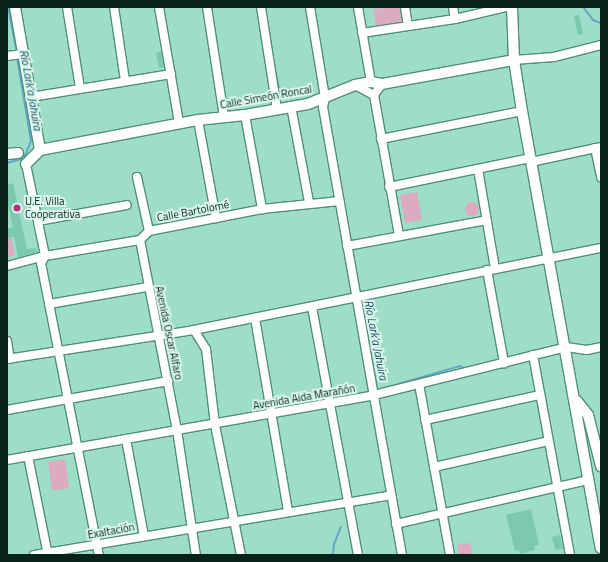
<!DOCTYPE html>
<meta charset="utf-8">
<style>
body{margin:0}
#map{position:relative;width:608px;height:562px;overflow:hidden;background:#9eddc6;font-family:"Titillium Web",sans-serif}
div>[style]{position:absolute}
.green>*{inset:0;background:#dbacc1}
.round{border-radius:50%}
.stream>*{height:2px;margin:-1px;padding:0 1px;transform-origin:1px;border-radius:1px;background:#60a6c7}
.building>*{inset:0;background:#7cc9af}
.roads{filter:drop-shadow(1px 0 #518e7a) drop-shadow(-1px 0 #518e7a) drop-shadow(0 1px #518e7a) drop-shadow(0 -1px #518e7a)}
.minor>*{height:8px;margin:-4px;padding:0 4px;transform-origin:4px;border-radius:4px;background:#fff}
.tertiary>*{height:10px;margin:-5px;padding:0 5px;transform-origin:5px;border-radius:5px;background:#fff}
.dots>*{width:11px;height:11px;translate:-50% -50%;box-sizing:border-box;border:2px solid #d8f6ea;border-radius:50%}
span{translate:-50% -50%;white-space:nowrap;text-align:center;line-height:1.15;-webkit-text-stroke:4px #d8f6ea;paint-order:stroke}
.street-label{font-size:11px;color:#09231b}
.poi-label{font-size:11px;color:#09231b}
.left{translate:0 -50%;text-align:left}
.water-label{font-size:12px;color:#185068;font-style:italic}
.frame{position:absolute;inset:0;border:8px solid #09231b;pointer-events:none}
</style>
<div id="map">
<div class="green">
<div style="clip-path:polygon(402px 7px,404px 22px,376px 26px,373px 9px)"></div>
<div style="clip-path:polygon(417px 192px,422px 220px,405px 223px,400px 195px)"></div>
<div class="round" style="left:465px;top:202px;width:14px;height:14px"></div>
<div style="clip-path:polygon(11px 238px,15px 255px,7px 257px,7px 239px)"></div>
<div style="clip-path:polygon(65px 459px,69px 488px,52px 491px,48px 462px)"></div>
<div style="clip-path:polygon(470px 543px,473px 555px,459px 555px,457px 545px)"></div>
</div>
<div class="stream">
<div style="left:8px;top:7px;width:47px;rotate:78.9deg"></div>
<div style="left:583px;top:7px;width:16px;rotate:52deg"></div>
<div style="left:593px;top:20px;width:9px;rotate:21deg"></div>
<div style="left:261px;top:30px;width:9px;rotate:84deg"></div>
<div style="left:275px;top:71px;width:26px;rotate:77deg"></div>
<div style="left:281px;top:96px;width:31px;rotate:-9deg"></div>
<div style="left:312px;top:91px;width:8px;rotate:76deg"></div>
<div style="left:7px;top:163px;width:18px;rotate:-16deg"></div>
<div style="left:24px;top:158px;width:18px;rotate:-68deg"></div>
<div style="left:31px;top:141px;width:85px;rotate:-99.5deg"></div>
<div style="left:354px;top:263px;width:11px;rotate:80deg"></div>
<div style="left:478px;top:372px;width:11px;rotate:-10deg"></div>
<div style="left:376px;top:388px;width:3px;rotate:45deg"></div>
<div style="left:378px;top:390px;width:85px;rotate:-16.3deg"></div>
<div style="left:460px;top:366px;width:5px;rotate:37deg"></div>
<div style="left:333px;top:555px;width:11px;rotate:-85deg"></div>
<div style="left:334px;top:544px;width:18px;rotate:-68deg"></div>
</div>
<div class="building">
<div style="clip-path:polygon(579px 15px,583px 34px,578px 35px,574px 16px)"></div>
<div style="clip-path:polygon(161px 52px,164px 67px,159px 68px,156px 53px)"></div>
<div style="clip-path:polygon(13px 183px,27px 249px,36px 248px,37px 252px,18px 257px,14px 237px,7px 238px,7px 229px,13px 227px,7px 202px,7px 185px)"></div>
<div style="clip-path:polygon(531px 509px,539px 545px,534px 546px,535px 550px,520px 554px,519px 550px,515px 551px,506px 515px)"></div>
<div style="clip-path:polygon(560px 535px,563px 549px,555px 550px,552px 537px)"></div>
</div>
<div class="roads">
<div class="minor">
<div style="left:67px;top:7px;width:82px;rotate:80.9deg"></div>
<div style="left:114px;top:7px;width:75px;rotate:81.5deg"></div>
<div style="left:159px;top:7px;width:118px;rotate:80.2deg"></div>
<div style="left:207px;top:7px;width:111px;rotate:81.2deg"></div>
<div style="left:261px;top:7px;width:103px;rotate:81.1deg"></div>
<div style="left:310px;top:7px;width:92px;rotate:80.6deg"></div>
<div style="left:325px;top:98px;width:9px;rotate:103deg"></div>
<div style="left:323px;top:107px;width:455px;rotate:80deg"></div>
<div style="left:358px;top:7px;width:76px;rotate:80.2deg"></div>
<div style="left:405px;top:7px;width:19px;rotate:81deg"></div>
<div style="left:453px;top:7px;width:12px;rotate:81deg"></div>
<div style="left:362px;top:33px;width:94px;rotate:-8.6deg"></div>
<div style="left:455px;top:19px;width:52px;rotate:-13.2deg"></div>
<div style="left:7px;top:56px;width:16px;rotate:-7deg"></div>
<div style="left:514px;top:60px;width:40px;rotate:-4.3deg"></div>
<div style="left:554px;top:57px;width:49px;rotate:-14.3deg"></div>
<div style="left:355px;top:85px;width:21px;rotate:28deg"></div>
<div style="left:374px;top:95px;width:14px;rotate:-54deg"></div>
<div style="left:374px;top:95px;width:143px;rotate:79.9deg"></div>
<div style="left:31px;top:97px;width:142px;rotate:-9.3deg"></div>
<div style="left:291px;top:106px;width:98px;rotate:79.4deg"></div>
<div style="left:245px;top:115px;width:96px;rotate:79.7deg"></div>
<div style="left:198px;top:120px;width:100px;rotate:79.6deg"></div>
<div style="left:381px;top:139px;width:144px;rotate:-11.2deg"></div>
<div style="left:595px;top:148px;width:30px;rotate:78deg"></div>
<div style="left:531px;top:162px;width:72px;rotate:-12.1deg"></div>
<div style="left:26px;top:164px;width:94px;rotate:78.3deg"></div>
<div style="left:45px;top:256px;width:8px;rotate:120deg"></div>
<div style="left:41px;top:263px;width:298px;rotate:78.8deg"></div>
<div style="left:478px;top:169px;width:100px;rotate:80.3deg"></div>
<div style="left:137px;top:177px;width:55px;rotate:77.5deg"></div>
<div style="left:389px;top:187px;width:144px;rotate:-11.6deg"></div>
<div style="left:38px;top:221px;width:90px;rotate:-10.2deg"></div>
<div style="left:140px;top:240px;width:194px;rotate:79deg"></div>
<div style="left:177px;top:430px;width:126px;rotate:81.4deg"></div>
<div style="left:347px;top:246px;width:142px;rotate:-10.5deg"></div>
<div style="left:7px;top:266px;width:39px;rotate:-15deg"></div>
<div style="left:45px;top:256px;width:96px;rotate:-9.6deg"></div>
<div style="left:140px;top:240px;width:13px;rotate:-45deg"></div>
<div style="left:149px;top:231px;width:115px;rotate:-11deg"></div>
<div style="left:262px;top:209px;width:78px;rotate:-5.9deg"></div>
<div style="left:487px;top:270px;width:95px;rotate:79.6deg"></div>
<div style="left:49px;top:304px;width:99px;rotate:-9.8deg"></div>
<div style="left:312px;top:307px;width:252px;rotate:79.5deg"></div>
<div style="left:255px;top:318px;width:197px;rotate:80.3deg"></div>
<div style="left:194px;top:330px;width:22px;rotate:58deg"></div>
<div style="left:206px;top:349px;width:77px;rotate:83.2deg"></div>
<div style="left:215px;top:425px;width:133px;rotate:78.7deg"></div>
<div style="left:7px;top:341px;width:18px;rotate:81deg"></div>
<div style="left:533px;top:355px;width:203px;rotate:79.5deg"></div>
<div style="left:7px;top:359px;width:189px;rotate:-8.8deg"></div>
<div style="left:194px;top:330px;width:415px;rotate:-11.4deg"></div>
<div style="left:419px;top:384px;width:174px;rotate:79.7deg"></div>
<div style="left:7px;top:410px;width:164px;rotate:-10.2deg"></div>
<div style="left:425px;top:420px;width:118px;rotate:-12.3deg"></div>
<div style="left:126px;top:439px;width:99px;rotate:79.5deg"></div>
<div style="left:28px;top:456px;width:101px;rotate:78.6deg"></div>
<div style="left:7px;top:460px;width:373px;rotate:-10deg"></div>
<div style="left:374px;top:395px;width:198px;rotate:-14deg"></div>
<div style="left:566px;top:347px;width:21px;rotate:8deg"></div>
<div style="left:587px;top:350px;width:14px;rotate:-12deg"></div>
<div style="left:434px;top:467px;width:117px;rotate:-12.8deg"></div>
<div style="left:396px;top:524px;width:197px;rotate:-12.9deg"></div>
<div style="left:34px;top:555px;width:362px;rotate:-9.5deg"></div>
</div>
<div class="tertiary">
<div style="left:15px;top:7px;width:145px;rotate:80.1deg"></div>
<div style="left:512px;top:7px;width:53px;rotate:87.8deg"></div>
<div style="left:514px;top:60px;width:52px;rotate:81.1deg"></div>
<div style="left:522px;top:111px;width:444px;rotate:79.8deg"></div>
<div style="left:7px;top:154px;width:11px;rotate:-5deg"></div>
<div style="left:26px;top:164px;width:20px;rotate:-45deg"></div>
<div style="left:40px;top:150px;width:161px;rotate:-10.8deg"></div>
<div style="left:198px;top:120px;width:47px;rotate:-6.1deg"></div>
<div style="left:245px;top:115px;width:64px;rotate:-9.9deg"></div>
<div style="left:308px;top:104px;width:51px;rotate:-22deg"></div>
<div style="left:355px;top:85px;width:16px;rotate:-11deg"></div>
<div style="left:371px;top:82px;width:11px;rotate:10deg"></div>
<div style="left:382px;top:84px;width:134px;rotate:-10.3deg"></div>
<div style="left:577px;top:401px;width:18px;rotate:52deg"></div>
<div style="left:588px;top:415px;width:53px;rotate:75.7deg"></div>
</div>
</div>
<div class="dots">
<div style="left:17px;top:208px;background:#b3317b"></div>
</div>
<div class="street-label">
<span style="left:266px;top:97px;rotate:-10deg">Calle Simeón Roncal</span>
<span style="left:193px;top:211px;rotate:-11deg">Calle Bartolomé</span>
<span style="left:169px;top:333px;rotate:78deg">Avenida Oscar Alfaro</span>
<span style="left:304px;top:397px;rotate:-10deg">Avenida Aida Marañón</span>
<span style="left:111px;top:531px;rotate:-10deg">Exaltación</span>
</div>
<div class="poi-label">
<span class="left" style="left:25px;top:208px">U.E. Villa<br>Cooperativa</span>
</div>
<div class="water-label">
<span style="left:31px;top:90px;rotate:80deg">Río Lark’a Jahuira</span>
<span style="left:376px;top:340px;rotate:79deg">Río Lark’a Jahuira</span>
</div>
<div class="frame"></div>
</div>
